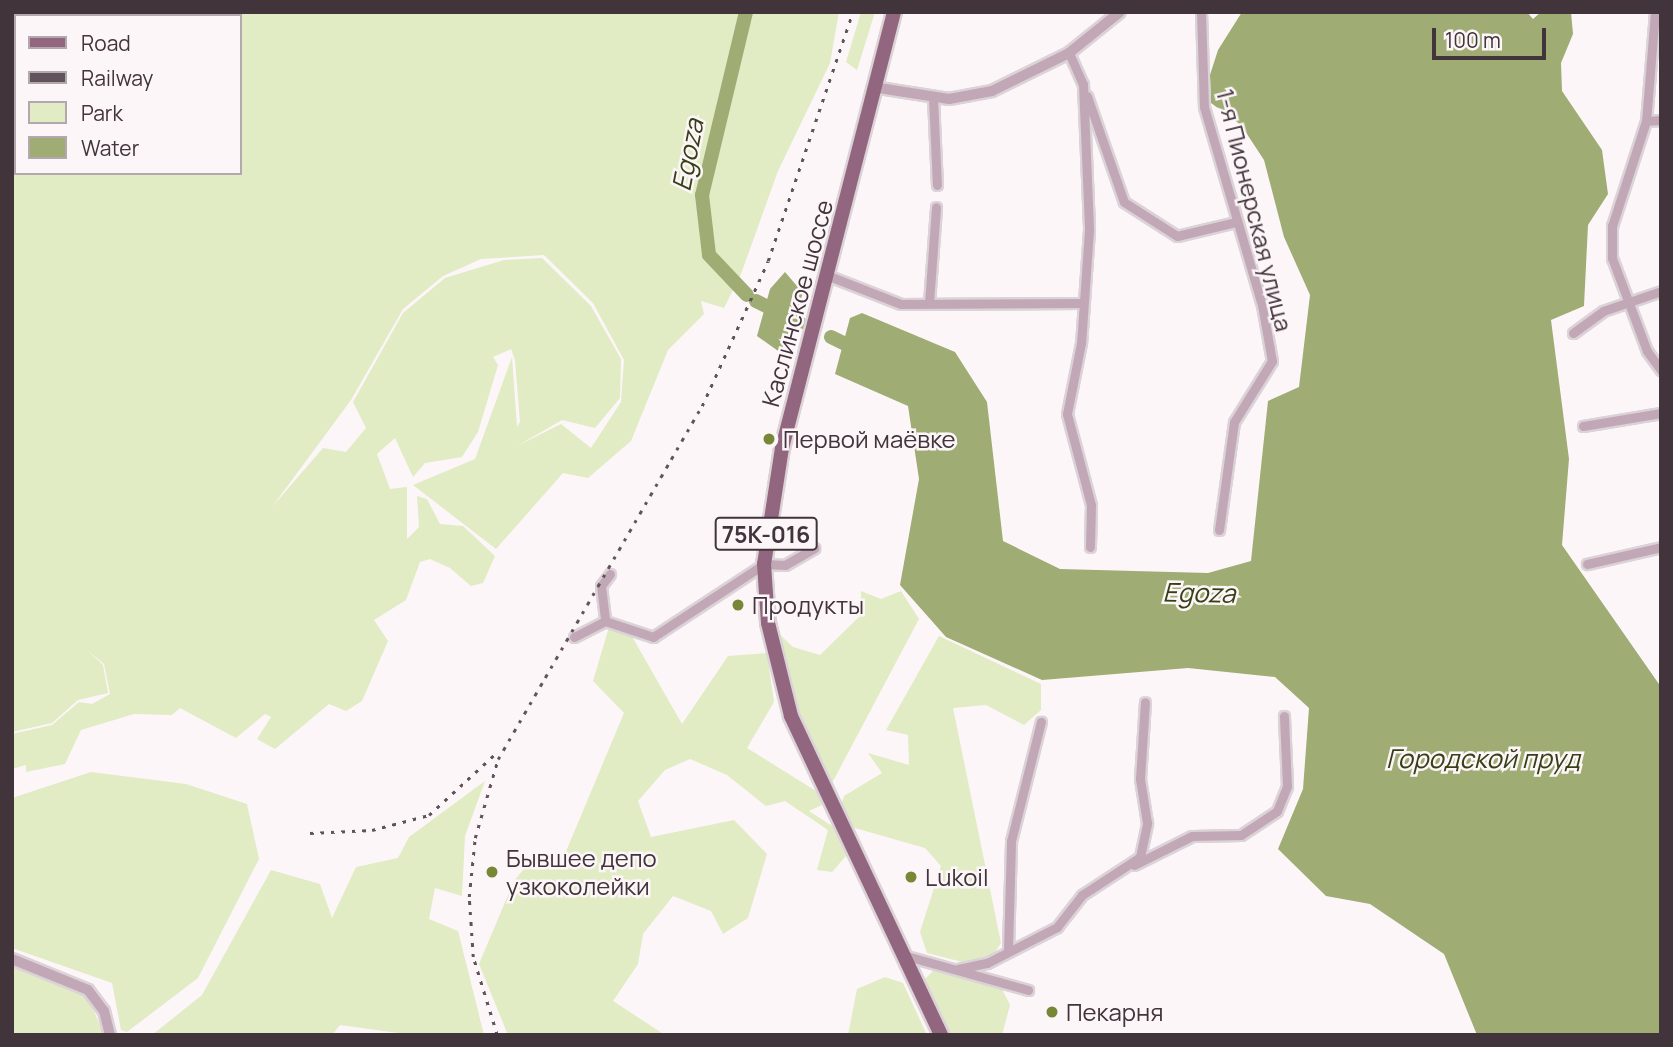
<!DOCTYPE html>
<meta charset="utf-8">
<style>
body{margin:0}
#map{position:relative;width:1673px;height:1047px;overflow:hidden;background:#fdf6f9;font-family:Manrope,sans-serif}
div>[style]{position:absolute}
.green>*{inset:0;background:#e1ebc4}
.water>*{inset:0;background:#9fac74}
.river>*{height:14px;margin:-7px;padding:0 7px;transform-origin:7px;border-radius:7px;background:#9fac74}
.roads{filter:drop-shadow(2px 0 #dbd3d7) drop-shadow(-2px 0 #dbd3d7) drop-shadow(0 2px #dbd3d7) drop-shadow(0 -2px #dbd3d7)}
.minor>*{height:9px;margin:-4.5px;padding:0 4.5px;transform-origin:4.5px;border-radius:4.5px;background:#c2a8b6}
.tertiary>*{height:10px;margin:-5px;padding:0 5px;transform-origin:5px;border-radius:5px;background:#c2a8b6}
.primary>*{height:14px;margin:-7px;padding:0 7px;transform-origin:7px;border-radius:7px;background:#92667e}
.rail>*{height:2.5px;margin-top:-1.25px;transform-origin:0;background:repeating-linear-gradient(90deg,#60545a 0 3.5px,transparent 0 10.5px)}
.dots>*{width:19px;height:19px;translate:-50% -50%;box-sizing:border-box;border:4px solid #fdf6f9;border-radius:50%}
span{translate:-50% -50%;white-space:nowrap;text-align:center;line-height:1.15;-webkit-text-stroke:5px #fdf6f9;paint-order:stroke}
.shield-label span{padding:2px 5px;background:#fdf6f9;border:2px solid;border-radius:5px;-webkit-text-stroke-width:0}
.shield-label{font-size:23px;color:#41343b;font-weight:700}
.street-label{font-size:24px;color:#41343b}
.poi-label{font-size:24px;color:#41343b}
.left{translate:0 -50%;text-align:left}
.water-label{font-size:26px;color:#373f15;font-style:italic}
.frame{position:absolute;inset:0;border:14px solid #41343b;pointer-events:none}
.legend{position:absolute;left:14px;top:14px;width:228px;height:161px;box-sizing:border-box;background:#fdf6f9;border:2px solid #b2a8ad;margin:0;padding:9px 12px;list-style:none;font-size:21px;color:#41343b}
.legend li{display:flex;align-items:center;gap:14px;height:35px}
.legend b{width:35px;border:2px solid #b2a8ad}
.scale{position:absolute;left:1432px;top:28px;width:114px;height:32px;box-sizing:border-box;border:4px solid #41343b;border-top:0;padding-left:9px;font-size:21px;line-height:24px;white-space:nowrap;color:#41343b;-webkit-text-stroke:5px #fdf6f9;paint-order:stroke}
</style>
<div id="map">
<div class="green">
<div style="clip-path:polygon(evenodd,12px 12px,839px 12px,830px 63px,778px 171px,741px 274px,724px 308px,701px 301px,704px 314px,668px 350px,631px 441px,588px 478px,563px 473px,496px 549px,413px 485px,475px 459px,512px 357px,517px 427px,520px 422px,515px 360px,511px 349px,493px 357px,498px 365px,478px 432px,462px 457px,425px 463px,413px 477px,395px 438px,377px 454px,390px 489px,407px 487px,407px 539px,419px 527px,417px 496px,427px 499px,440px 524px,463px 526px,495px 556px,483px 583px,471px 586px,450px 568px,430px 559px,420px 562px,406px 600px,374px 620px,388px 641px,362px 701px,346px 711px,329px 704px,275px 749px,257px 739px,271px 717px,265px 714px,236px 738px,180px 708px,172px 715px,134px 714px,81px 730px,65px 764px,26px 772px,26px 765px,12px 769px,12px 734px,52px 725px,79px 702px,92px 704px,110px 694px,104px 664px,87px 650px,103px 665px,108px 693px,78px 700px,52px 723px,12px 732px,12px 12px,16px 16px,240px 16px,240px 173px,16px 173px,16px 16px,12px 12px,544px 255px,593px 303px,624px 360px,621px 402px,591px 448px,561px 424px,517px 446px,562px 420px,595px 428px,620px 398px,621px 359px,591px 306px,542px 258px,504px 260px,445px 278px,403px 313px,353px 402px,366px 428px,346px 452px,323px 448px,272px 507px,351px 400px,403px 309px,443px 276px,481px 259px,544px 255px)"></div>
<div style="clip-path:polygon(861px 12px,875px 12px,857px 70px,846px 62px)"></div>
<div style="clip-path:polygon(861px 591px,881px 599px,901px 591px,919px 619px,831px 785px,782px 672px,778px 633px,793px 647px,820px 655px,861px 615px)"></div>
<div style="clip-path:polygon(609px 627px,630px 633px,682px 724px,728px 656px,767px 653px,774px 702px,747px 748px,816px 791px,822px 805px,809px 811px,832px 826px,846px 856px,832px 872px,817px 870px,828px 830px,785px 801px,766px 806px,727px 775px,690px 759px,665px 770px,638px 801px,651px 837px,734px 820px,767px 854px,748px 918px,723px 934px,711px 911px,673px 896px,643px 934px,638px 964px,613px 1001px,665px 1035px,508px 1035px,479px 964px,514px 881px,532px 859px,562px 861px,624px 713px,593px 681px)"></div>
<div style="clip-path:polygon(939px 636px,1041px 684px,1041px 710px,1024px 725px,986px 705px,953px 708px,1001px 943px,990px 960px,962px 962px,927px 953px,920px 932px,941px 866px,925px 848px,855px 828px,840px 809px,844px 796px,882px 773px,868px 753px,909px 765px,908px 735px,886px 730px)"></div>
<div style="clip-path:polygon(91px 772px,186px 784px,247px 804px,259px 859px,198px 978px,127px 1032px,121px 1030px,112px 983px,12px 948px,12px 798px)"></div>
<div style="clip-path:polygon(485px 781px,465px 836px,462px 896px,435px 888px,429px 919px,458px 931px,484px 1035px,413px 1035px,340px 1025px,332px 1035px,152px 1035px,202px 995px,271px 870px,320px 884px,332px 918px,356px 867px,398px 858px,409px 837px)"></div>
<div style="clip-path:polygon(12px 965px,87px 994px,104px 1035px,12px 1035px)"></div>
<div style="clip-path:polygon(935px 969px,1002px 989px,1010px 1005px,1002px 1035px,949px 1035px,922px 982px)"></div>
<div style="clip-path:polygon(885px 977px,903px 983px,927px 1035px,848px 1035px,857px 989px)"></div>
</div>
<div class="water">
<div style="clip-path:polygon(1242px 12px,1527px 12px,1533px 19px,1541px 12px,1571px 12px,1573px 34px,1561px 63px,1562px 91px,1602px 150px,1608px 194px,1588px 225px,1584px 306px,1551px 320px,1569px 459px,1562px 545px,1661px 687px,1661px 1035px,1477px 1035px,1444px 954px,1370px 904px,1326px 896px,1278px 849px,1303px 789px,1309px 708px,1275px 677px,1188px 668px,1042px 680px,946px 637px,900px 585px,919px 479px,908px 406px,835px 374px,850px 318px,862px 313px,955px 352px,987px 402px,1003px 541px,1060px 569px,1208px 573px,1251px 561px,1268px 401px,1299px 387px,1310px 295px,1284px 237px,1264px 160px,1241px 125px,1211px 103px,1209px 78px,1218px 50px)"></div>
<div style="clip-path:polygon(785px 272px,803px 293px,781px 353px,757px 336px,770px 289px)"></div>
</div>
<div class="river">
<div style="left:746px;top:12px;width:188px;rotate:103.5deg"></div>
<div style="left:702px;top:195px;width:60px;rotate:83.3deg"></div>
<div style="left:709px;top:255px;width:55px;rotate:46.5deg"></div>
<div style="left:756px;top:301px;width:49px;rotate:26.6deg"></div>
<div style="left:831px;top:337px;width:30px;rotate:26deg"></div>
</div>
<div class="roads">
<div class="minor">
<div style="left:1201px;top:12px;width:95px;rotate:88.2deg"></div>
<div style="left:1204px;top:107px;width:206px;rotate:73.7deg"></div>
<div style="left:1262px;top:305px;width:57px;rotate:79.9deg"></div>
<div style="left:1272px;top:361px;width:72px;rotate:121.9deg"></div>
<div style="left:1234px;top:422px;width:109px;rotate:97.9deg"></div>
<div style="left:1655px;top:12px;width:109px;rotate:94.7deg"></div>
<div style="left:1646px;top:121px;width:110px;rotate:107.9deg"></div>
<div style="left:1612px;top:226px;width:32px;rotate:90deg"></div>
<div style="left:1612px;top:258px;width:99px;rotate:69.4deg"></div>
<div style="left:1647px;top:351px;width:24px;rotate:54deg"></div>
<div style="left:1069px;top:53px;width:34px;rotate:66deg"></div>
<div style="left:1083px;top:84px;width:146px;rotate:87.6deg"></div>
<div style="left:1089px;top:230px;width:113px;rotate:94deg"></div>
<div style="left:1081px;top:343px;width:72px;rotate:101.2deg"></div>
<div style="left:1067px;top:414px;width:94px;rotate:75.2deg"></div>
<div style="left:1091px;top:505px;width:42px;rotate:91.4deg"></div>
<div style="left:1087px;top:96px;width:112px;rotate:70.8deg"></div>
<div style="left:1124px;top:202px;width:63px;rotate:32.7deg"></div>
<div style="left:1177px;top:236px;width:61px;rotate:-13.3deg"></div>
<div style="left:933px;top:98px;width:87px;rotate:87.4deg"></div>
<div style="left:1646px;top:121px;width:15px;rotate:-4deg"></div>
<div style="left:829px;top:276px;width:77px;rotate:21.3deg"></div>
<div style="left:901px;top:304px;width:181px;rotate:-0.3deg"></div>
<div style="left:929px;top:303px;width:96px;rotate:-85.8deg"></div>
<div style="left:1573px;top:333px;width:37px;rotate:-36deg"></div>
<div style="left:1603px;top:311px;width:61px;rotate:-19deg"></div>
<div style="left:1583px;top:426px;width:79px;rotate:-9.5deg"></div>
<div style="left:1587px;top:564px;width:76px;rotate:-12.9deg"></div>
<div style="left:610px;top:574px;width:15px;rotate:127deg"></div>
<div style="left:601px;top:586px;width:35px;rotate:83deg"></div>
<div style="left:605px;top:621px;width:51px;rotate:18.4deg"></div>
<div style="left:653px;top:637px;width:133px;rotate:-33.3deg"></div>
<div style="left:764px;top:564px;width:21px;rotate:3deg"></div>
<div style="left:785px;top:565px;width:34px;rotate:-30deg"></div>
<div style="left:574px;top:637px;width:35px;rotate:-27deg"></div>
<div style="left:1134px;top:865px;width:65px;rotate:-26.6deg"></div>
<div style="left:1192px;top:836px;width:49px;rotate:-1.2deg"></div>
<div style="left:1241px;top:835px;width:43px;rotate:-33.7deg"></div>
<div style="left:1277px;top:811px;width:27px;rotate:-68deg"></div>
<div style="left:1287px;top:786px;width:70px;rotate:-92.5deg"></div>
<div style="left:1008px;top:950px;width:109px;rotate:-88.4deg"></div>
<div style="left:1011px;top:841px;width:123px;rotate:-75.9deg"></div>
<div style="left:903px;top:955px;width:130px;rotate:15.6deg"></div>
<div style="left:958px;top:969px;width:30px;rotate:-12deg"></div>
<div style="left:987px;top:963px;width:79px;rotate:-27.2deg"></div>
<div style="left:1057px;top:927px;width:41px;rotate:-52deg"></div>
<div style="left:1082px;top:895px;width:69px;rotate:-33.2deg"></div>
<div style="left:1140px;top:857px;width:35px;rotate:-78deg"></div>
<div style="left:1147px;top:823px;width:45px;rotate:-99deg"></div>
<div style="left:1140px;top:779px;width:77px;rotate:-86.3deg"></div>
</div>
<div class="tertiary">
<div style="left:879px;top:88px;width:71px;rotate:8.9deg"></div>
<div style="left:949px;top:99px;width:44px;rotate:-10.5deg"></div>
<div style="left:992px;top:91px;width:86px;rotate:-26.3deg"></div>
<div style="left:1069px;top:53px;width:65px;rotate:-38.8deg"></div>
<div style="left:12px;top:959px;width:82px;rotate:22.2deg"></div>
<div style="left:88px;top:990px;width:26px;rotate:53deg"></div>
<div style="left:104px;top:1011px;width:25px;rotate:76deg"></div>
</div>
<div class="primary">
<div style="left:894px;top:12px;width:450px;rotate:104.4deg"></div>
<div style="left:782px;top:448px;width:117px;rotate:98.8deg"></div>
<div style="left:764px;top:564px;width:59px;rotate:86.1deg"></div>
<div style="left:768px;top:623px;width:96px;rotate:76.1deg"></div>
<div style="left:791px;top:716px;width:353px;rotate:64.8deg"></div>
</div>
</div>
<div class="rail">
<div style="left:310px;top:833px;width:62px;rotate:-2.8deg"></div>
<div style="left:372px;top:830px;width:59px;rotate:-14.7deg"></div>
<div style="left:429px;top:815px;width:90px;rotate:-42.7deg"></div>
<div style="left:497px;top:1035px;width:82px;rotate:-107.1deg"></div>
<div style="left:473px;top:957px;width:60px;rotate:-93.8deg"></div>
<div style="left:469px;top:897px;width:59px;rotate:-84.2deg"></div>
<div style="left:475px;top:838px;width:82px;rotate:-73.8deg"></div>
<div style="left:498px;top:759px;width:408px;rotate:-60deg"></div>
<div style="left:702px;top:406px;width:159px;rotate:-65.5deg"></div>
<div style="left:768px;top:261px;width:263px;rotate:-71.2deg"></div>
</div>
<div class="dots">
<div style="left:769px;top:439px;background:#788736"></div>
<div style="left:738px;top:605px;background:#788736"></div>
<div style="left:492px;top:872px;background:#788736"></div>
<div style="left:911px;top:877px;background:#788736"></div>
<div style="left:1052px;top:1012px;background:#788736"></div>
</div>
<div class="shield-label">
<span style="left:766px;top:534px">75К-016</span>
</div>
<div class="street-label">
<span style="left:1255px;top:210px;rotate:76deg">1-я Пионерская улица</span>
<span style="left:797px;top:303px;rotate:-75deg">Каслинское шоссе</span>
</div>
<div class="poi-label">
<span class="left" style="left:783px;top:439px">Первой маёвке</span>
<span class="left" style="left:752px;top:605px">Продукты</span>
<span class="left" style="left:506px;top:872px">Бывшее депо<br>узкоколейки</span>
<span class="left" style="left:925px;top:877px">Lukoil</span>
<span class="left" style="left:1066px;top:1012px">Пекарня</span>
</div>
<div class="water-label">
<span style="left:688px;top:155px;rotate:-79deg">Egoza</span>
<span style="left:1199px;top:593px;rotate:1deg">Egoza</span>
<span style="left:1483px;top:759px">Городской пруд</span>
</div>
<div class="frame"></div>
<ul class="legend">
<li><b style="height:9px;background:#92667e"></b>Road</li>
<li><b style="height:9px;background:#60545a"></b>Railway</li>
<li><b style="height:19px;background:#e1ebc4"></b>Park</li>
<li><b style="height:19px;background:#9fac74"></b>Water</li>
</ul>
<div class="scale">100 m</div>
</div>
